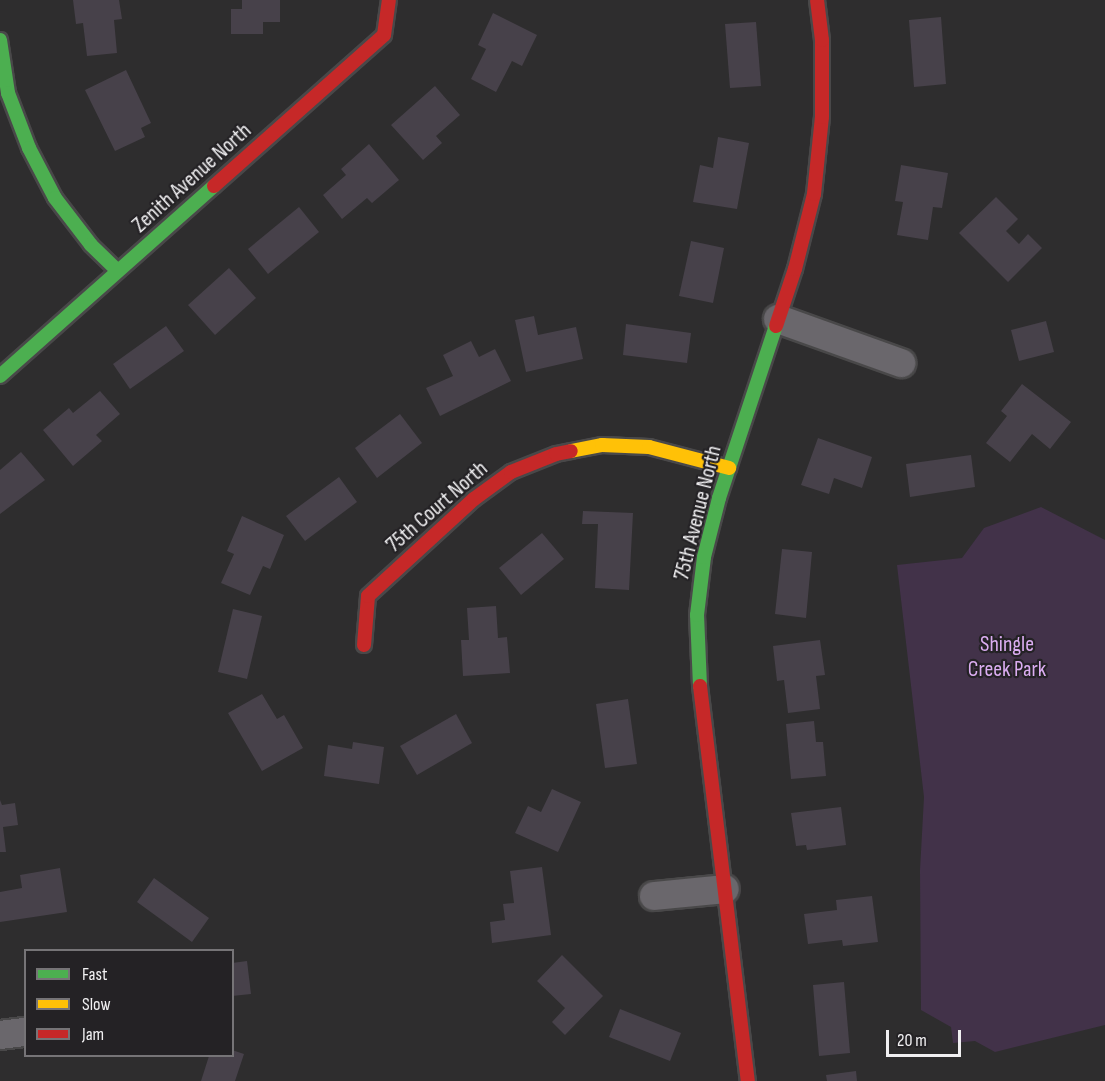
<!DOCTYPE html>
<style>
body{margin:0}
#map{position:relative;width:1105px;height:1081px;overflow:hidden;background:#2e2d2e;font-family:"Sofia Sans Condensed",sans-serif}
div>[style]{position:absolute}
.green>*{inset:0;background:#423249}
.building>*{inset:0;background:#47414a}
.roads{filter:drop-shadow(2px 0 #494849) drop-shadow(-2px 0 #494849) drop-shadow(0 2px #494849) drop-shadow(0 -2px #494849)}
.street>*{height:28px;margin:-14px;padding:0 14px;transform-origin:14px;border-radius:14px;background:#6a676c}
.fast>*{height:14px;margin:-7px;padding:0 7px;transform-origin:7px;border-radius:7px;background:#4caf50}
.slow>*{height:14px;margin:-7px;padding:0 7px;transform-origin:7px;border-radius:7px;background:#ffc107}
.jam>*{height:14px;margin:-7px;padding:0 7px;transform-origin:7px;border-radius:7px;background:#c62828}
span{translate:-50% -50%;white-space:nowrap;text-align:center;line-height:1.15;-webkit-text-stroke:4.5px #242225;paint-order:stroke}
.street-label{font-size:22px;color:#f1f0f2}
.park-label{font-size:22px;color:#dbadf1}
.legend{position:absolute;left:24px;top:949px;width:210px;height:108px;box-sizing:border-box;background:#242225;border:2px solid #767477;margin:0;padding:8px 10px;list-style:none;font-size:18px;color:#f1f0f2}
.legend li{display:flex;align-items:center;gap:12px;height:30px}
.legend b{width:30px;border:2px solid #767477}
.scale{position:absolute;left:886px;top:1030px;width:75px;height:27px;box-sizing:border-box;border:3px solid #f1f0f2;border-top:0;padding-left:8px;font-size:18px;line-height:21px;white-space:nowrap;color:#f1f0f2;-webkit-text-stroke:4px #242225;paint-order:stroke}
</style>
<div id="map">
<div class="green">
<div style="clip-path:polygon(1041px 507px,1105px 540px,1105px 1025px,995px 1052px,975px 1041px,953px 1043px,951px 1027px,921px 1010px,920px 870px,924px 797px,897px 565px,962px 558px,984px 528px)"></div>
</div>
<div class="building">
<div style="clip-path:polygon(73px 0,119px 0,122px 19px,114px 20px,117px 53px,87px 56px,83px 23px,76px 24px)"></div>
<div style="clip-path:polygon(242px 0,280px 0,280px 22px,263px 22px,263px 34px,231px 34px,231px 9px,242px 9px)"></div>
<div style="clip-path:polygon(493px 13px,537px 35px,522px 66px,512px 61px,496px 92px,471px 79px,486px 49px,478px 45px)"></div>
<div style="clip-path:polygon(941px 17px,946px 84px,914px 87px,909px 20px)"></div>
<div style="clip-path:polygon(756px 22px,761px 86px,730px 88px,725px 24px)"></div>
<div style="clip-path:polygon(126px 70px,151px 123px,141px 128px,145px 137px,115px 151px,85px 90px)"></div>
<div style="clip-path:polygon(435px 86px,460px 115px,436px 136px,442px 143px,423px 160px,391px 125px)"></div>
<div style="clip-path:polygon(718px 137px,749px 143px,737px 209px,693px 202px,700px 165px,713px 168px)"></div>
<div style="clip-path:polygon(369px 144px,399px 180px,372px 203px,367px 198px,342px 219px,323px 195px,346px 175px,341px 169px)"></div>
<div style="clip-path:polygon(901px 165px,948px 173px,942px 208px,933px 207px,928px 240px,897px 235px,903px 202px,895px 201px)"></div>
<div style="clip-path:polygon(996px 197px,1018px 219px,1006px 231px,1019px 244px,1028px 234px,1042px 248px,1008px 282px,959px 233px)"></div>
<div style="clip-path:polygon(299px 207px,319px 232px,268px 274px,248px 249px)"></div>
<div style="clip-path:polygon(691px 241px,724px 248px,713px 303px,679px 296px)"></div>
<div style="clip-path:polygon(229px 268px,256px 298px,215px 335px,188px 305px)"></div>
<div style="clip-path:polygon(534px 316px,538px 335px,576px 327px,583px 359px,526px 372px,515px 320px)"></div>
<div style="clip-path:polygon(1046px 321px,1054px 352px,1019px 361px,1011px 330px)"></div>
<div style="clip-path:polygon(626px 324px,691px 333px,687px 363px,623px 355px)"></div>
<div style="clip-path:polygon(166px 326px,184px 351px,130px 389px,113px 364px)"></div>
<div style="clip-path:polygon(471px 341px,479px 357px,495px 349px,511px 381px,440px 416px,426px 388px,453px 376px,443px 355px)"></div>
<div style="clip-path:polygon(1022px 384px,1071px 422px,1050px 449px,1032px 434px,1010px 462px,986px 443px,1007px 416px,1001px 411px)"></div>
<div style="clip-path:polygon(100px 391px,120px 414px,96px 435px,102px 441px,73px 466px,43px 430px,69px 408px,73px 413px)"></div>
<div style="clip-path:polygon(400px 414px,422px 443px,377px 478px,355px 448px)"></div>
<div style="clip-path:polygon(818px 438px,872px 457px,862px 488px,834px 478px,829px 494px,801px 485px)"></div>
<div style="clip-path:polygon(21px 452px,45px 480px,0 514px,0 470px)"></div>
<div style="clip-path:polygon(971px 455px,975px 487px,910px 497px,906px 464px)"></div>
<div style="clip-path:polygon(339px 477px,357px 502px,305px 541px,286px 516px)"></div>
<div style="clip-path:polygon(583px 511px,633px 513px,629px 590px,595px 588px,598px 524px,582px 524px)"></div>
<div style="clip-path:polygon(242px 516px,284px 535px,270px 569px,263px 566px,250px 595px,221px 583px,234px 554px,227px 551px)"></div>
<div style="clip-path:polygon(542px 533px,564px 559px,521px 595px,499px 568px)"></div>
<div style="clip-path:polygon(782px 549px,812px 552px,806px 618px,775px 614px)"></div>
<div style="clip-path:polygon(496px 606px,498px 638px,507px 637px,510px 673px,463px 676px,461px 640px,469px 640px,467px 608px)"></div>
<div style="clip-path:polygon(233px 609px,262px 616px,247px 679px,218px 672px)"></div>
<div style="clip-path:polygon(820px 640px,825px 675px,816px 676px,820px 709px,788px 713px,784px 680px,777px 681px,773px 646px)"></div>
<div style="clip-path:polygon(262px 694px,277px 719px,284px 715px,303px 748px,262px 771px,228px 713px)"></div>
<div style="clip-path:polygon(628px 699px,637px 764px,605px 768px,596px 704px)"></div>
<div style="clip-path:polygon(456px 714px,472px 743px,417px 775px,400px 746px)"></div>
<div style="clip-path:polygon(814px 721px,816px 742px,823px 742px,826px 776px,791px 779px,786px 724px)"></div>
<div style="clip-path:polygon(353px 742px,384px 747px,379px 784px,324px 776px,328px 745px,352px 749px)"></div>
<div style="clip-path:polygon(552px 789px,581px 802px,558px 852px,515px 833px,528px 806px,541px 812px)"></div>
<div style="clip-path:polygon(0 800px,2px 805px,15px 803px,18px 825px,3px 827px,6px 852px,0 852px)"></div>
<div style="clip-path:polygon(841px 807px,846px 845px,807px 850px,806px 845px,796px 846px,791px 813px)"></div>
<div style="clip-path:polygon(542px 867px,551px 935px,492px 943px,490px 922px,505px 920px,503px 904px,514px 903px,510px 871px)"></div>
<div style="clip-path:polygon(60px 868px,67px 912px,0 922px,0 892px,22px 888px,20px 875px)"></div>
<div style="clip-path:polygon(154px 878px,209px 918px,192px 942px,137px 902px)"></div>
<div style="clip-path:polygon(872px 896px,878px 942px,843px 946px,842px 940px,808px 944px,804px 914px,837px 910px,836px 900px)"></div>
<div style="clip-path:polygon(562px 955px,603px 996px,565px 1035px,552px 1022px,565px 1008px,537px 981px)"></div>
<div style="clip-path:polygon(247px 961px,251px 994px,232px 996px,232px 963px)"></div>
<div style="clip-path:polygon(844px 982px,850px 1053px,819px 1056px,813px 985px)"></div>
<div style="clip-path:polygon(620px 1009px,681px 1033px,670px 1061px,609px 1037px)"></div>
<div style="clip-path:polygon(232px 1050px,244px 1054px,235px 1081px,201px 1081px,209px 1056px,232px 1056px)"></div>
<div style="clip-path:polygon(856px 1071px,857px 1081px,827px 1081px,826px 1075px)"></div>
</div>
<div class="roads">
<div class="street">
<div style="left:778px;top:319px;width:131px;rotate:19.7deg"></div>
<div style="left:654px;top:896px;width:71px;rotate:-5.6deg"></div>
<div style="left:0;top:1035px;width:26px;rotate:-7deg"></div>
</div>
<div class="fast">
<div style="left:0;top:40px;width:54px;rotate:81.4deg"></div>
<div style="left:8px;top:93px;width:59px;rotate:69.1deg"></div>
<div style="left:29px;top:148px;width:56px;rotate:62.5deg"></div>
<div style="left:55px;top:198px;width:59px;rotate:52.5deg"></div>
<div style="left:91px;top:245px;width:37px;rotate:44deg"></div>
<div style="left:0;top:376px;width:286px;rotate:-41.6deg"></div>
<div style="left:700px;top:686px;width:71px;rotate:-92.4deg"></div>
<div style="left:697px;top:615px;width:58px;rotate:-83.1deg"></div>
<div style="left:704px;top:557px;width:61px;rotate:-75.7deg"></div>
<div style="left:719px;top:498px;width:181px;rotate:-71.7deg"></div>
</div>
<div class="slow">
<div style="left:571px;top:451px;width:32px;rotate:-11deg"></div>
<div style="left:602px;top:445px;width:47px;rotate:2.4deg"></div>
<div style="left:649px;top:447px;width:83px;rotate:14.7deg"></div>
</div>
<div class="jam">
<div style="left:214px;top:186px;width:227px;rotate:-41.6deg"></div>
<div style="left:384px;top:35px;width:35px;rotate:-82deg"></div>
<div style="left:776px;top:326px;width:60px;rotate:-71.6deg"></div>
<div style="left:795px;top:269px;width:77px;rotate:-75.8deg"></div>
<div style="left:814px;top:194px;width:77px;rotate:-84.1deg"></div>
<div style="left:822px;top:117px;width:77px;rotate:-90deg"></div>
<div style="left:822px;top:40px;width:40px;rotate:-97.1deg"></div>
<div style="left:364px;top:645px;width:49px;rotate:-85.3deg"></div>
<div style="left:368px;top:596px;width:144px;rotate:-42.5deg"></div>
<div style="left:474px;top:499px;width:46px;rotate:-36.1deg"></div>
<div style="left:511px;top:472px;width:48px;rotate:-21.8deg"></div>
<div style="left:556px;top:454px;width:15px;rotate:-11deg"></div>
<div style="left:700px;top:686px;width:398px;rotate:83.1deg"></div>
</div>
</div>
<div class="street-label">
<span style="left:192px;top:178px;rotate:-42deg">Zenith Avenue North</span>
<span style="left:437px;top:507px;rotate:-41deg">75th Court North</span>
<span style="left:698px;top:513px;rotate:-76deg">75th Avenue North</span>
</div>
<div class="park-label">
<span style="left:1007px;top:657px">Shingle<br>Creek Park</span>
</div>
<ul class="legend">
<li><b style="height:8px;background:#4caf50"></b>Fast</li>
<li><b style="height:8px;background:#ffc107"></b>Slow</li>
<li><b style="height:8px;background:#c62828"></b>Jam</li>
</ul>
<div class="scale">20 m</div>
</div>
